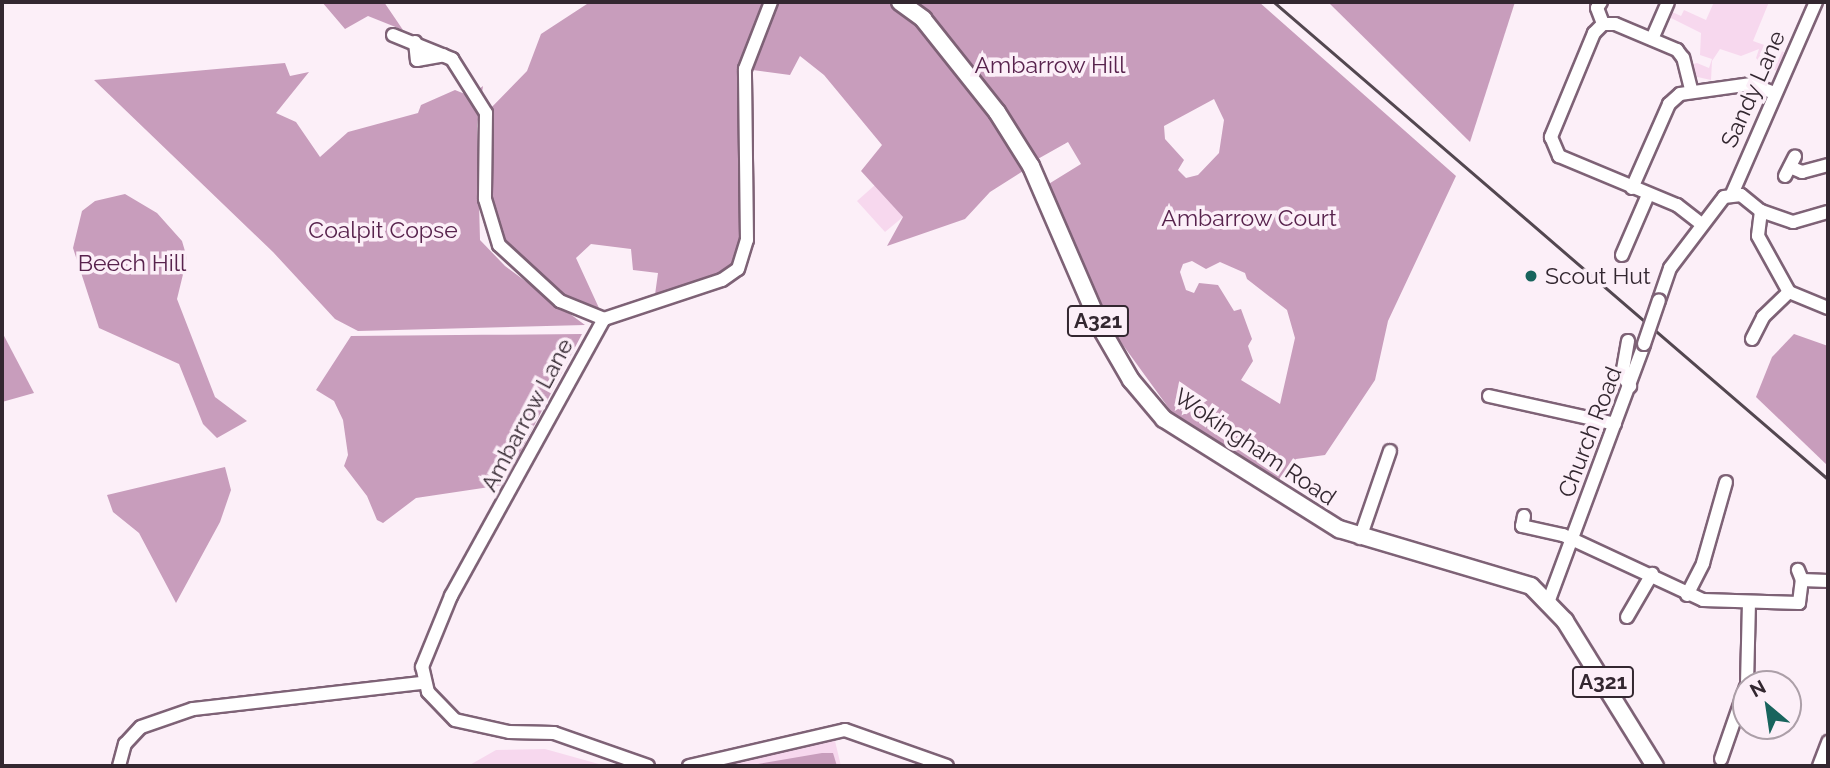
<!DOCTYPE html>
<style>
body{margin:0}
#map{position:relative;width:1830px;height:768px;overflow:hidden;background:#fceff8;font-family:Raleway,sans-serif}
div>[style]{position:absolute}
.green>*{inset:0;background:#f7d8ee}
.forest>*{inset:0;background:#c89dbc}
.roads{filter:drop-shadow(2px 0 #7e6276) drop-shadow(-2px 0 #7e6276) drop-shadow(0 2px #7e6276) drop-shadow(0 -2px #7e6276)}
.minor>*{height:12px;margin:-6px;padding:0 6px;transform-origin:6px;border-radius:6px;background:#fff}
.major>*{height:16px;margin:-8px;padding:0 8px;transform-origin:8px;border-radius:8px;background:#fff}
.rail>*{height:2.5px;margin:-1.25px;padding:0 1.25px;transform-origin:1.25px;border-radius:1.25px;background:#534750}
.bridges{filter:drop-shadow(2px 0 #7e6276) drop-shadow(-2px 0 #7e6276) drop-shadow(0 2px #7e6276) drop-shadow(0 -2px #7e6276)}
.minor-bridge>*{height:12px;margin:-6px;padding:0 6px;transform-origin:6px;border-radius:6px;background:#fff}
.dots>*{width:19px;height:19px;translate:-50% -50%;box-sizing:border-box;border:4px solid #fceff8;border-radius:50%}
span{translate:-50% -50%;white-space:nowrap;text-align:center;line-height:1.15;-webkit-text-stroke:7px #fceff8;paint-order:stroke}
.shield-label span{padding:2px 5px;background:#fceff8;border:2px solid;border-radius:5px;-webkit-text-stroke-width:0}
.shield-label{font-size:21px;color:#332730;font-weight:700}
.park-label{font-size:23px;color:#58234d}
.street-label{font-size:23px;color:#332730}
.poi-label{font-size:23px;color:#332730}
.left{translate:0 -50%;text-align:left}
.frame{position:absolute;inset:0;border:4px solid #332730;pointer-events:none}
.north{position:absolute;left:1732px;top:670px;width:70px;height:70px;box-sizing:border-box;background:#fceff8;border:2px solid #ac9fa8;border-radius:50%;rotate:331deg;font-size:19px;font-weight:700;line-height:28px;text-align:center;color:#332730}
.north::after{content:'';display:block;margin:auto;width:24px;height:32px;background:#18645d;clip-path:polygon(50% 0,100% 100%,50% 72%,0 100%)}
</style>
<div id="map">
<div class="green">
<div style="clip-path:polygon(1714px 2px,1769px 2px,1753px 41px,1784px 52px,1778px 71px,1774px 70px,1776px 62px,1765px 57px,1760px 63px,1756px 58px,1759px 49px,1741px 56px,1720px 49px,1712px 61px,1711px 80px,1693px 76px,1690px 65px,1697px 63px,1709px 68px,1712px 59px,1700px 55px,1701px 33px,1671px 18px,1666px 22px,1670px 11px,1681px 16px,1684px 10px,1706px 20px)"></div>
<div style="clip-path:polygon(875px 185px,903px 217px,885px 232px,857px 201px)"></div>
<div style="clip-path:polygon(835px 741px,841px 766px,715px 766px,786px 749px)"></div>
<div style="clip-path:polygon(545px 749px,606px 766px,468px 766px,496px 750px)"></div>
</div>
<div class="forest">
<div style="clip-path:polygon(322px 2px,384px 2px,403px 30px,368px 16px,345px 29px)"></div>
<div style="clip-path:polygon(590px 2px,900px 2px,1031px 166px,990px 192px,965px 219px,887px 246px,903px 217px,861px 171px,882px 145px,824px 75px,800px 56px,790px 75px,745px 69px,747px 240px,738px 269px,654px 302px,658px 273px,633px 270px,631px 249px,591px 244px,576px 258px,604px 319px,560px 301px,499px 245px,485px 199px,486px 113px,527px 71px,541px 34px)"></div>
<div style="clip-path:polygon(evenodd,911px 2px,1259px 2px,1456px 176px,1388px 321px,1375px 380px,1325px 455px,1296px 459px,1276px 483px,1173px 414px,1112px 330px,1047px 185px,1081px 164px,1068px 142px,1036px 160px,911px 2px,1214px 99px,1224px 120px,1219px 153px,1198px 175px,1186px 178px,1178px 170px,1184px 160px,1165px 139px,1164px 126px,1214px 99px,911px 2px,1192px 261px,1206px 269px,1220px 262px,1245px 273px,1247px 279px,1287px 310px,1295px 338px,1280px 404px,1241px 380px,1253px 361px,1248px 346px,1252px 339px,1241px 309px,1234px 311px,1218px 285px,1199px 283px,1194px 293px,1186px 290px,1180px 272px,1183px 264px,1192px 261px)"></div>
<div style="clip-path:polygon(1328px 2px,1515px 2px,1470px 142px)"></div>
<div style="clip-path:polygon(285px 63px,290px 76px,309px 72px,276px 113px,296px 122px,320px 157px,348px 132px,418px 113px,421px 105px,455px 90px,470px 96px,483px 86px,477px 126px,480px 240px,505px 266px,585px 325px,358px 331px,335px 319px,273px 252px,94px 80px)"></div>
<div style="clip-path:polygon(125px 194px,157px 213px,182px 241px,187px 258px,177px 299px,215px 397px,247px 421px,217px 438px,203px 424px,179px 364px,99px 328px,73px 248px,82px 211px,95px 201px)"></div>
<div style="clip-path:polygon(2px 332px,34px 393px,2px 402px)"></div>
<div style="clip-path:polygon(582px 334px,503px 485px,416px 498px,383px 523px,377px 520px,367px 496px,344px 466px,348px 455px,343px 420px,334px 401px,316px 390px,351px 336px)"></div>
<div style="clip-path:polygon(1794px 334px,1828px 346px,1828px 466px,1756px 397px,1772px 357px)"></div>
<div style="clip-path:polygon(225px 467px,231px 490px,220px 522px,176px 603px,139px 533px,113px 512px,107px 495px)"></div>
<div style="clip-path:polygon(822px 753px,833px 753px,837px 766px,746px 766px)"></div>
</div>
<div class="roads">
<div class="minor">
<div style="left:1601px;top:2px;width:7px;rotate:124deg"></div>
<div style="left:1597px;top:8px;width:17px;rotate:69deg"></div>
<div style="left:393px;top:35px;width:64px;rotate:22.1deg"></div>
<div style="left:452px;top:59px;width:64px;rotate:57.8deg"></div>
<div style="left:486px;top:113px;width:86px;rotate:90.7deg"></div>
<div style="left:485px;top:199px;width:48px;rotate:73.1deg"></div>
<div style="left:499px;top:245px;width:83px;rotate:42.6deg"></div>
<div style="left:560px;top:301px;width:48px;rotate:22.2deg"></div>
<div style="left:1652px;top:39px;width:40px;rotate:-66.6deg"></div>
<div style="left:415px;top:42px;width:18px;rotate:84deg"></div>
<div style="left:417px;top:60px;width:27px;rotate:-10deg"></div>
<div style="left:1691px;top:89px;width:32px;rotate:-104deg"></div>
<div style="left:1683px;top:58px;width:10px;rotate:-127deg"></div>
<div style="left:1677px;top:50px;width:67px;rotate:-157.2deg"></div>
<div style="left:1615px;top:24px;width:12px;rotate:180deg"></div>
<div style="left:1603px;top:24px;width:13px;rotate:135deg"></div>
<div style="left:1594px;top:33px;width:113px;rotate:112.5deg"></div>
<div style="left:1551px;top:137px;width:21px;rotate:67deg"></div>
<div style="left:1559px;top:156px;width:128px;rotate:22.6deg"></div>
<div style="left:1677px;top:205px;width:31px;rotate:38deg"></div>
<div style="left:1790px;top:167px;width:13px;rotate:23deg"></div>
<div style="left:1802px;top:172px;width:27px;rotate:-15deg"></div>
<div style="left:1785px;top:176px;width:22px;rotate:-63deg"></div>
<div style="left:1632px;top:188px;width:92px;rotate:-66.2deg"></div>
<div style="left:1669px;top:104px;width:15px;rotate:-42deg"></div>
<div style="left:1680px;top:94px;width:72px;rotate:-8deg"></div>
<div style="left:1751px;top:84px;width:26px;rotate:21deg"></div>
<div style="left:1732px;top:194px;width:210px;rotate:-66.4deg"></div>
<div style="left:1761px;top:211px;width:25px;rotate:97deg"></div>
<div style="left:1758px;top:236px;width:64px;rotate:61deg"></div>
<div style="left:1789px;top:292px;width:42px;rotate:22.3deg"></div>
<div style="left:1622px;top:255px;width:65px;rotate:-66.6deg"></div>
<div style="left:1659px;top:300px;width:34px;rotate:-71deg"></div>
<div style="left:1670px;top:268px;width:89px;rotate:-52.7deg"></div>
<div style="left:1724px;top:197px;width:17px;rotate:-7deg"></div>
<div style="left:1741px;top:195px;width:26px;rotate:39deg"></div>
<div style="left:1761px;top:211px;width:34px;rotate:19deg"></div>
<div style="left:1793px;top:222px;width:36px;rotate:-16deg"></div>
<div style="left:1752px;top:339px;width:25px;rotate:-63deg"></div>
<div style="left:1763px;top:317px;width:36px;rotate:-44deg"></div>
<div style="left:1628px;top:341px;width:35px;rotate:100deg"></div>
<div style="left:1622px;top:375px;width:14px;rotate:54deg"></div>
<div style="left:1489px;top:396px;width:129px;rotate:12.5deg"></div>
<div style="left:1524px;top:516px;width:10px;rotate:101deg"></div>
<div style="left:1522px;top:526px;width:42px;rotate:12.4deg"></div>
<div style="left:1563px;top:535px;width:154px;rotate:24.9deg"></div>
<div style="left:1703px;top:600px;width:96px;rotate:1.8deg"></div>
<div style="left:1799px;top:603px;width:23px;rotate:-83deg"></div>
<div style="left:1802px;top:580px;width:11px;rotate:-112deg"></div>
<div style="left:1360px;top:538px;width:92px;rotate:-71deg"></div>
<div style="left:1802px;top:580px;width:26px;rotate:2deg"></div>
<div style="left:1687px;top:595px;width:36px;rotate:-63deg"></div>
<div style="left:1703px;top:563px;width:84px;rotate:-74.1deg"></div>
<div style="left:1549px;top:600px;width:273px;rotate:-69.6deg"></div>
<div style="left:1627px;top:617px;width:50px;rotate:-59.8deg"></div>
<div style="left:1747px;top:684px;width:82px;rotate:-88.6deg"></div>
<div style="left:1721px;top:759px;width:76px;rotate:-70.9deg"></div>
<div style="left:119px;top:766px;width:23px;rotate:-75deg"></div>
<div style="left:125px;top:744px;width:23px;rotate:-47deg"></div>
<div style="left:141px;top:727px;width:55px;rotate:-19.1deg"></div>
<div style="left:193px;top:709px;width:230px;rotate:-6.5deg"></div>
<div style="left:648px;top:766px;width:100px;rotate:-160.7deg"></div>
<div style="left:554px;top:733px;width:45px;rotate:-178.7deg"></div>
<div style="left:509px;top:732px;width:55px;rotate:-167.5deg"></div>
<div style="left:455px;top:720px;width:39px;rotate:-134deg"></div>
<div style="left:428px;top:692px;width:26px;rotate:-103deg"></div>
<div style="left:422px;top:667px;width:77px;rotate:-67.8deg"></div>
<div style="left:451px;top:596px;width:316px;rotate:-61.1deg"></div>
<div style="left:604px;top:319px;width:124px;rotate:-18.3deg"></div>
<div style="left:722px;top:280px;width:19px;rotate:-35deg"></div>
<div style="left:738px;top:269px;width:30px;rotate:-73deg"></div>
<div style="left:747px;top:240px;width:171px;rotate:-90.7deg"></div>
<div style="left:745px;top:69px;width:72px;rotate:-68.8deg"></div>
<div style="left:689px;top:766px;width:160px;rotate:-13deg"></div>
<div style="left:845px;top:730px;width:108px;rotate:19.4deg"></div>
<div style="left:1819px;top:766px;width:26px;rotate:-69deg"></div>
</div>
<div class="major">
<div style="left:900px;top:2px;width:29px;rotate:36deg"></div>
<div style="left:923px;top:19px;width:119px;rotate:51.5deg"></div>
<div style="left:997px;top:112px;width:64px;rotate:57.8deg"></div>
<div style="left:1031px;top:166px;width:179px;rotate:66.6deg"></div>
<div style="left:1102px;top:330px;width:58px;rotate:59.9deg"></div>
<div style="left:1131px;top:380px;width:51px;rotate:49.8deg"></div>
<div style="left:1164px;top:419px;width:207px;rotate:32.2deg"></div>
<div style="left:1339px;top:529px;width:200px;rotate:16.5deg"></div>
<div style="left:1531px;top:586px;width:49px;rotate:45.8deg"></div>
<div style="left:1565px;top:621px;width:171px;rotate:58.2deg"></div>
</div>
</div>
<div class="rail">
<div style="left:1274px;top:2px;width:731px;rotate:40.73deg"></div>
</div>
<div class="bridges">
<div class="minor-bridge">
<div style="left:1644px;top:344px;width:46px;rotate:-71.2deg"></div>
</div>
</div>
<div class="dots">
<div style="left:1531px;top:276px;background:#18645d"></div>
</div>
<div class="shield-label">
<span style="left:1098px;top:321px">A321</span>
<span style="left:1603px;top:682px">A321</span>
</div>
<div class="park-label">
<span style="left:1050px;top:65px">Ambarrow Hill</span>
<span style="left:1249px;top:218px">Ambarrow Court</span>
<span style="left:383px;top:230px">Coalpit Copse</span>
<span style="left:132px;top:263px">Beech Hill</span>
</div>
<div class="street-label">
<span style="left:1753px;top:89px;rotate:-66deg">Sandy Lane</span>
<span style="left:527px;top:415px;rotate:-62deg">Ambarrow Lane</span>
<span style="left:1590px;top:432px;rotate:-69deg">Church Road</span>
<span style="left:1255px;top:447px;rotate:34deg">Wokingham Road</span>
</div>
<div class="poi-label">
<span class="left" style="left:1545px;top:276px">Scout Hut</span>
</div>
<div class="frame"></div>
<div class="north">N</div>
</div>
